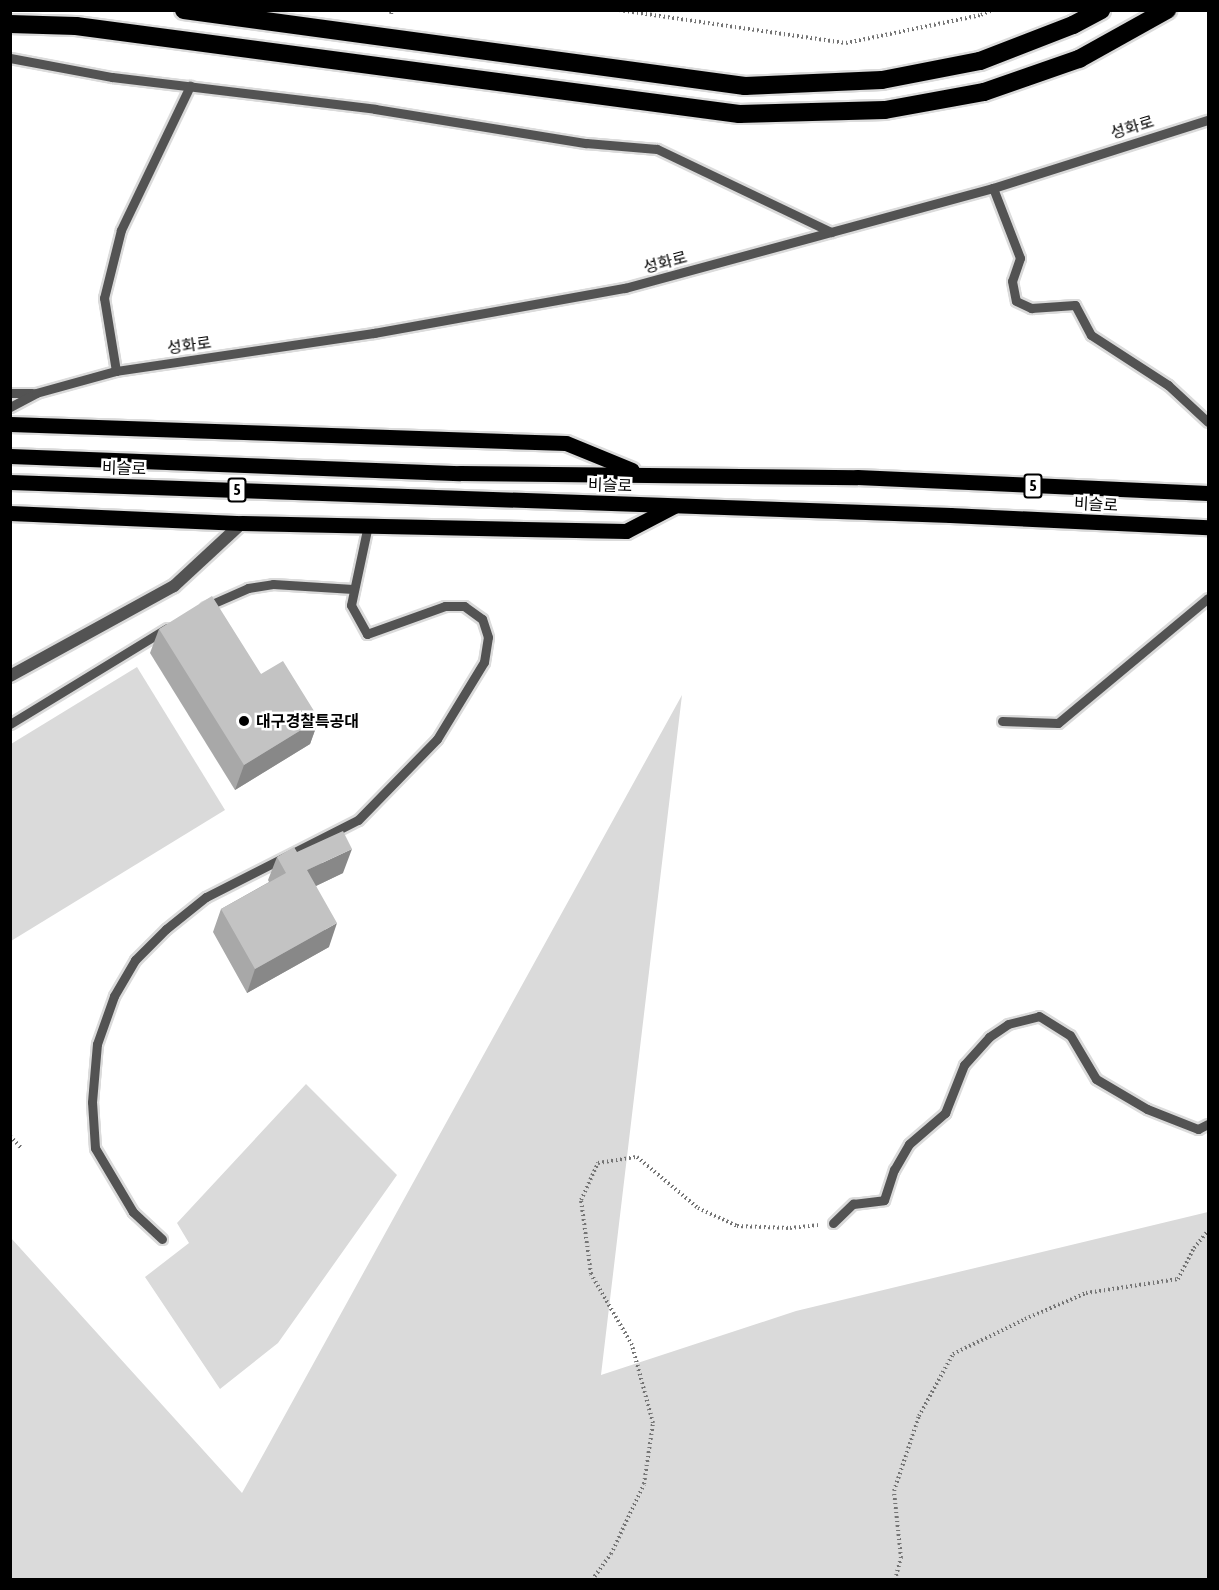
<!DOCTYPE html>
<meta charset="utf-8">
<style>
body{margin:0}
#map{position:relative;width:1219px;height:1590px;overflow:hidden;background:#fff;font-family:"Asap Condensed","Noto Sans KR",sans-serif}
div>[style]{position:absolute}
.green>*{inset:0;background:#dadada}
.path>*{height:4px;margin-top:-2px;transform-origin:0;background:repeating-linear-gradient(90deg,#757575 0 1.5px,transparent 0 4.5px)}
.roads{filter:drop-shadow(2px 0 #dbdbdb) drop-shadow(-2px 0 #dbdbdb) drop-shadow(0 2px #dbdbdb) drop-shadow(0 -2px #dbdbdb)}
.lane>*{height:9px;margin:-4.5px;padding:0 4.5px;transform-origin:4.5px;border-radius:4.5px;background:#535353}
.street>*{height:12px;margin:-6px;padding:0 6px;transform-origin:6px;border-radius:6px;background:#535353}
.primary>*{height:15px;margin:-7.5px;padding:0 7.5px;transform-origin:7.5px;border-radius:7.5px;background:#000}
.highway>*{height:18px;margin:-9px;padding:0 9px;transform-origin:9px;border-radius:9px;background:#000}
.wall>*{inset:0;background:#a8a8a8}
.shaded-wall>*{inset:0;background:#888}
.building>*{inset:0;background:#c3c3c3}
.dots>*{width:16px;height:16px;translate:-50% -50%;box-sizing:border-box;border:3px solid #fff;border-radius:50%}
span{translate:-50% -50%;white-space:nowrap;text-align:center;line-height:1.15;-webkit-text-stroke:5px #fff;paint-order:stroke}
.shield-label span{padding:2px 4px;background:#fff;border:2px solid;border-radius:4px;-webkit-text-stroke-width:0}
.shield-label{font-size:15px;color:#000;font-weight:700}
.street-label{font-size:16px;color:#000}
.poi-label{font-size:16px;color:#000;font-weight:700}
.left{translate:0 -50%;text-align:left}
.frame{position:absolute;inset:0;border:12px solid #000;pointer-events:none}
</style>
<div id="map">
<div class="green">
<div style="clip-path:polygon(137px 667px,225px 810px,11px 941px,11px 744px)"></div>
<div style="clip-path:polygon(682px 695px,601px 1375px,796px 1311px,1208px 1212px,1208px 1579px,11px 1579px,11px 1238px,242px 1493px)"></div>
<div style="clip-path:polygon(306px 1084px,397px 1175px,278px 1343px,220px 1389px,145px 1277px,189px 1243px,177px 1223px)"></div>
</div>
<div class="path">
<div style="left:619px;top:10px;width:229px;rotate:8.3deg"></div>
<div style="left:846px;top:43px;width:138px;rotate:-11.7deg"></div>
<div style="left:981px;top:15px;width:13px;rotate:-23deg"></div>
<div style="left:391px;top:14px;width:4px;rotate:-76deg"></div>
<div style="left:10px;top:1136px;width:16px;rotate:47deg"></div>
<div style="left:592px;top:1580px;width:32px;rotate:-54deg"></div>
<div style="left:611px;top:1554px;width:77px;rotate:-64.8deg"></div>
<div style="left:644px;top:1484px;width:62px;rotate:-81.6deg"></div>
<div style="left:653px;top:1423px;width:81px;rotate:-105.1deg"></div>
<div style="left:632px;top:1345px;width:82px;rotate:-120deg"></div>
<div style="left:591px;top:1274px;width:75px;rotate:-97.7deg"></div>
<div style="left:581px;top:1200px;width:41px;rotate:-65.3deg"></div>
<div style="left:598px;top:1163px;width:39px;rotate:-9deg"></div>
<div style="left:637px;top:1157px;width:80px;rotate:39.9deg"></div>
<div style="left:698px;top:1208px;width:43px;rotate:24.8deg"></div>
<div style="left:737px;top:1226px;width:53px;rotate:2.2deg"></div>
<div style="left:790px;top:1228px;width:30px;rotate:-6deg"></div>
<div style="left:895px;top:1580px;width:23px;rotate:-75deg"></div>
<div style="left:901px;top:1558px;width:67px;rotate:-96deg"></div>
<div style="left:894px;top:1491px;width:79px;rotate:-71.6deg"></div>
<div style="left:919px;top:1416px;width:71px;rotate:-61.3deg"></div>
<div style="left:953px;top:1354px;width:80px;rotate:-25.9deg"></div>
<div style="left:1025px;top:1319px;width:66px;rotate:-23.1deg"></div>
<div style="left:1086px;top:1293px;width:93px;rotate:-8.7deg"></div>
<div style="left:1178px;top:1279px;width:35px;rotate:-63deg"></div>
<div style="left:1194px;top:1248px;width:22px;rotate:-51deg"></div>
</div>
<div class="roads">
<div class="lane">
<div style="left:10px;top:58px;width:104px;rotate:10.6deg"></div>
<div style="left:112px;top:77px;width:265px;rotate:6.9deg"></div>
<div style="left:375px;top:109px;width:214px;rotate:9.2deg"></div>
<div style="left:586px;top:143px;width:71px;rotate:4.8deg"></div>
<div style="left:657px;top:149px;width:193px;rotate:25.5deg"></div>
<div style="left:993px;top:188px;width:75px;rotate:68.9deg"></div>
<div style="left:1020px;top:258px;width:24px;rotate:109deg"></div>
<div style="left:1012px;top:281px;width:20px;rotate:79deg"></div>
<div style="left:1016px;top:301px;width:17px;rotate:25deg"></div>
<div style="left:1031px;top:308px;width:44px;rotate:-3.9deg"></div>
<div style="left:1075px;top:305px;width:34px;rotate:62deg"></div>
<div style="left:1091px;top:335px;width:92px;rotate:33deg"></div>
<div style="left:1168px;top:385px;width:54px;rotate:42.8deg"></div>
<div style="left:116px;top:371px;width:74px;rotate:-99.3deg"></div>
<div style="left:104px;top:298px;width:70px;rotate:-76deg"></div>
<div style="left:121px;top:230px;width:160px;rotate:-64.4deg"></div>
<div style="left:10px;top:393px;width:22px"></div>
<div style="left:10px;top:407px;width:30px;rotate:-28deg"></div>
<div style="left:36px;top:393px;width:83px;rotate:-15.4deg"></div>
<div style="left:116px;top:371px;width:261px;rotate:-8.4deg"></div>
<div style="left:374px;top:333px;width:255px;rotate:-10.2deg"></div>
<div style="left:625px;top:288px;width:381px;rotate:-15.2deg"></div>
<div style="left:993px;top:188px;width:225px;rotate:-17.6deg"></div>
<div style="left:205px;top:607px;width:47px;rotate:-23.8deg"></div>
<div style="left:248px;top:588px;width:25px;rotate:-9deg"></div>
<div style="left:273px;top:584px;width:80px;rotate:3.6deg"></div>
<div style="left:1002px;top:721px;width:56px;rotate:2deg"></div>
<div style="left:1058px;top:723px;width:195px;rotate:-39.8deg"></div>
<div style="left:10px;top:724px;width:184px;rotate:-31.4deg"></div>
<div style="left:833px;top:1223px;width:28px;rotate:-44deg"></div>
<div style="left:853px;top:1204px;width:31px;rotate:-7deg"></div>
<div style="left:884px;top:1200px;width:32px;rotate:-72deg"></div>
<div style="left:894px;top:1170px;width:30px;rotate:-60deg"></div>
<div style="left:909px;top:1144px;width:48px;rotate:-40.7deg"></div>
<div style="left:945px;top:1113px;width:52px;rotate:-68.4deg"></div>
<div style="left:964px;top:1065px;width:38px;rotate:-48deg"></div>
<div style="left:989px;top:1037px;width:23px;rotate:-34deg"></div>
<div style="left:1008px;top:1024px;width:32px;rotate:-14deg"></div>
<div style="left:1039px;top:1016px;width:36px;rotate:32deg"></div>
<div style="left:1070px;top:1035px;width:51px;rotate:59.4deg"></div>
<div style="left:1096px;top:1079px;width:59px;rotate:30.5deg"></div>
<div style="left:1147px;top:1109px;width:55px;rotate:21.4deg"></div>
<div style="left:1198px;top:1129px;width:11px;rotate:-27deg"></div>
<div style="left:162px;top:1239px;width:40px;rotate:-137deg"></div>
<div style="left:133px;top:1212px;width:74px;rotate:-120.7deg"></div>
<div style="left:95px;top:1148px;width:46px;rotate:-93.7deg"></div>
<div style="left:92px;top:1102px;width:58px;rotate:-85.1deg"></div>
<div style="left:97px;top:1044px;width:51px;rotate:-70.5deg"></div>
<div style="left:114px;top:996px;width:42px;rotate:-59.7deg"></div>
<div style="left:135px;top:960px;width:44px;rotate:-45deg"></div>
<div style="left:166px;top:929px;width:51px;rotate:-38.7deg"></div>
<div style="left:206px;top:897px;width:170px;rotate:-26.9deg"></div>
<div style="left:358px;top:820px;width:113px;rotate:-45.7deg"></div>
<div style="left:437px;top:739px;width:90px;rotate:-58.6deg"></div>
<div style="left:484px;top:662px;width:25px;rotate:-81deg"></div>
<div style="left:488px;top:637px;width:19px;rotate:-108deg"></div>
<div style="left:482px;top:619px;width:22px;rotate:-144deg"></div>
<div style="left:464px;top:606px;width:19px;rotate:180deg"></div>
<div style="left:445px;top:606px;width:83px;rotate:160.3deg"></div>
<div style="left:367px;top:634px;width:33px;rotate:-119deg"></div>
<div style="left:351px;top:605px;width:82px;rotate:-78deg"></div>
</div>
<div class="street">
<div style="left:10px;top:676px;width:187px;rotate:-28.8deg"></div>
<div style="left:174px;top:586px;width:93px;rotate:-42.8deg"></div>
</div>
<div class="primary">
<div style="left:10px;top:424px;width:556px;rotate:1.96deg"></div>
<div style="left:566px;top:443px;width:71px;rotate:22.2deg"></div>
<div style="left:10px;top:456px;width:450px;rotate:2.2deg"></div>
<div style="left:460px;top:473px;width:397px;rotate:0.6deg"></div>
<div style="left:857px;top:477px;width:351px;rotate:2.6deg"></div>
<div style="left:10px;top:482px;width:941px;rotate:2.01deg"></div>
<div style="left:950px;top:515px;width:258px;rotate:2.7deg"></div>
<div style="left:10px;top:513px;width:232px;rotate:2.5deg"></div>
<div style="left:242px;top:523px;width:384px;rotate:1.2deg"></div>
<div style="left:626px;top:531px;width:54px;rotate:-27.5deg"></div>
</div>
<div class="highway">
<div style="left:184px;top:10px;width:566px;rotate:7.72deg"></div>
<div style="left:745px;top:86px;width:137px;rotate:-2.5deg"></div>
<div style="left:882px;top:80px;width:100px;rotate:-11deg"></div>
<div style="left:980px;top:61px;width:100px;rotate:-21.2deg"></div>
<div style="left:1073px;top:25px;width:32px;rotate:-28deg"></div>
<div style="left:10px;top:24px;width:66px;rotate:1.7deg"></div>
<div style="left:76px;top:26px;width:669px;rotate:7.56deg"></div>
<div style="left:739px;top:114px;width:146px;rotate:-1.6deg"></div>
<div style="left:885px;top:110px;width:101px;rotate:-10.3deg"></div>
<div style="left:984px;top:92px;width:101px;rotate:-19.2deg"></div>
<div style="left:1079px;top:59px;width:101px;rotate:-29.1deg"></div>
</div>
</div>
<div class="wall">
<div style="clip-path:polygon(159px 629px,261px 674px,319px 719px,310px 744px,235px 790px,150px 653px)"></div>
<div style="clip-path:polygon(297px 852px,343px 873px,316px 886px,329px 947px,247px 993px,213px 932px,221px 909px,269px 882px,268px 880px,277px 857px)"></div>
</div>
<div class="shaded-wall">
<div style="clip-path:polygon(319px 719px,310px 744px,235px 790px,244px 765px)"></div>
<div style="clip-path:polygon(352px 849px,343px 873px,299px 894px,307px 870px)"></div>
<div style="clip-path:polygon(337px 923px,329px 947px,247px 993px,255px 969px)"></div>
</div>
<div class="building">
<div style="clip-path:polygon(212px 596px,261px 674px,283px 661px,319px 719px,244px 765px,159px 629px)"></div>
<div style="clip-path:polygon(343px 831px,352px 849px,307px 870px,337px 923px,255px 969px,221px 909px,286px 873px,277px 857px,294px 847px,297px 852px)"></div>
</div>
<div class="dots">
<div style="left:244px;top:721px;background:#000"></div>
</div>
<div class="shield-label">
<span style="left:1033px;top:486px">5</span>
<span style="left:237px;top:490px">5</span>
</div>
<div class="street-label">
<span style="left:1132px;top:127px;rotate:-17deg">성화로</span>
<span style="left:665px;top:262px;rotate:-15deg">성화로</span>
<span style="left:189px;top:345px;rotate:-8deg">성화로</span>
<span style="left:124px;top:468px;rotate:2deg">비슬로</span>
<span style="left:610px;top:485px;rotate:2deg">비슬로</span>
<span style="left:1096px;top:504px;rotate:3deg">비슬로</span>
</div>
<div class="poi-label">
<span class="left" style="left:256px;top:721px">대구경찰특공대</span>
</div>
<div class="frame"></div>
</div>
